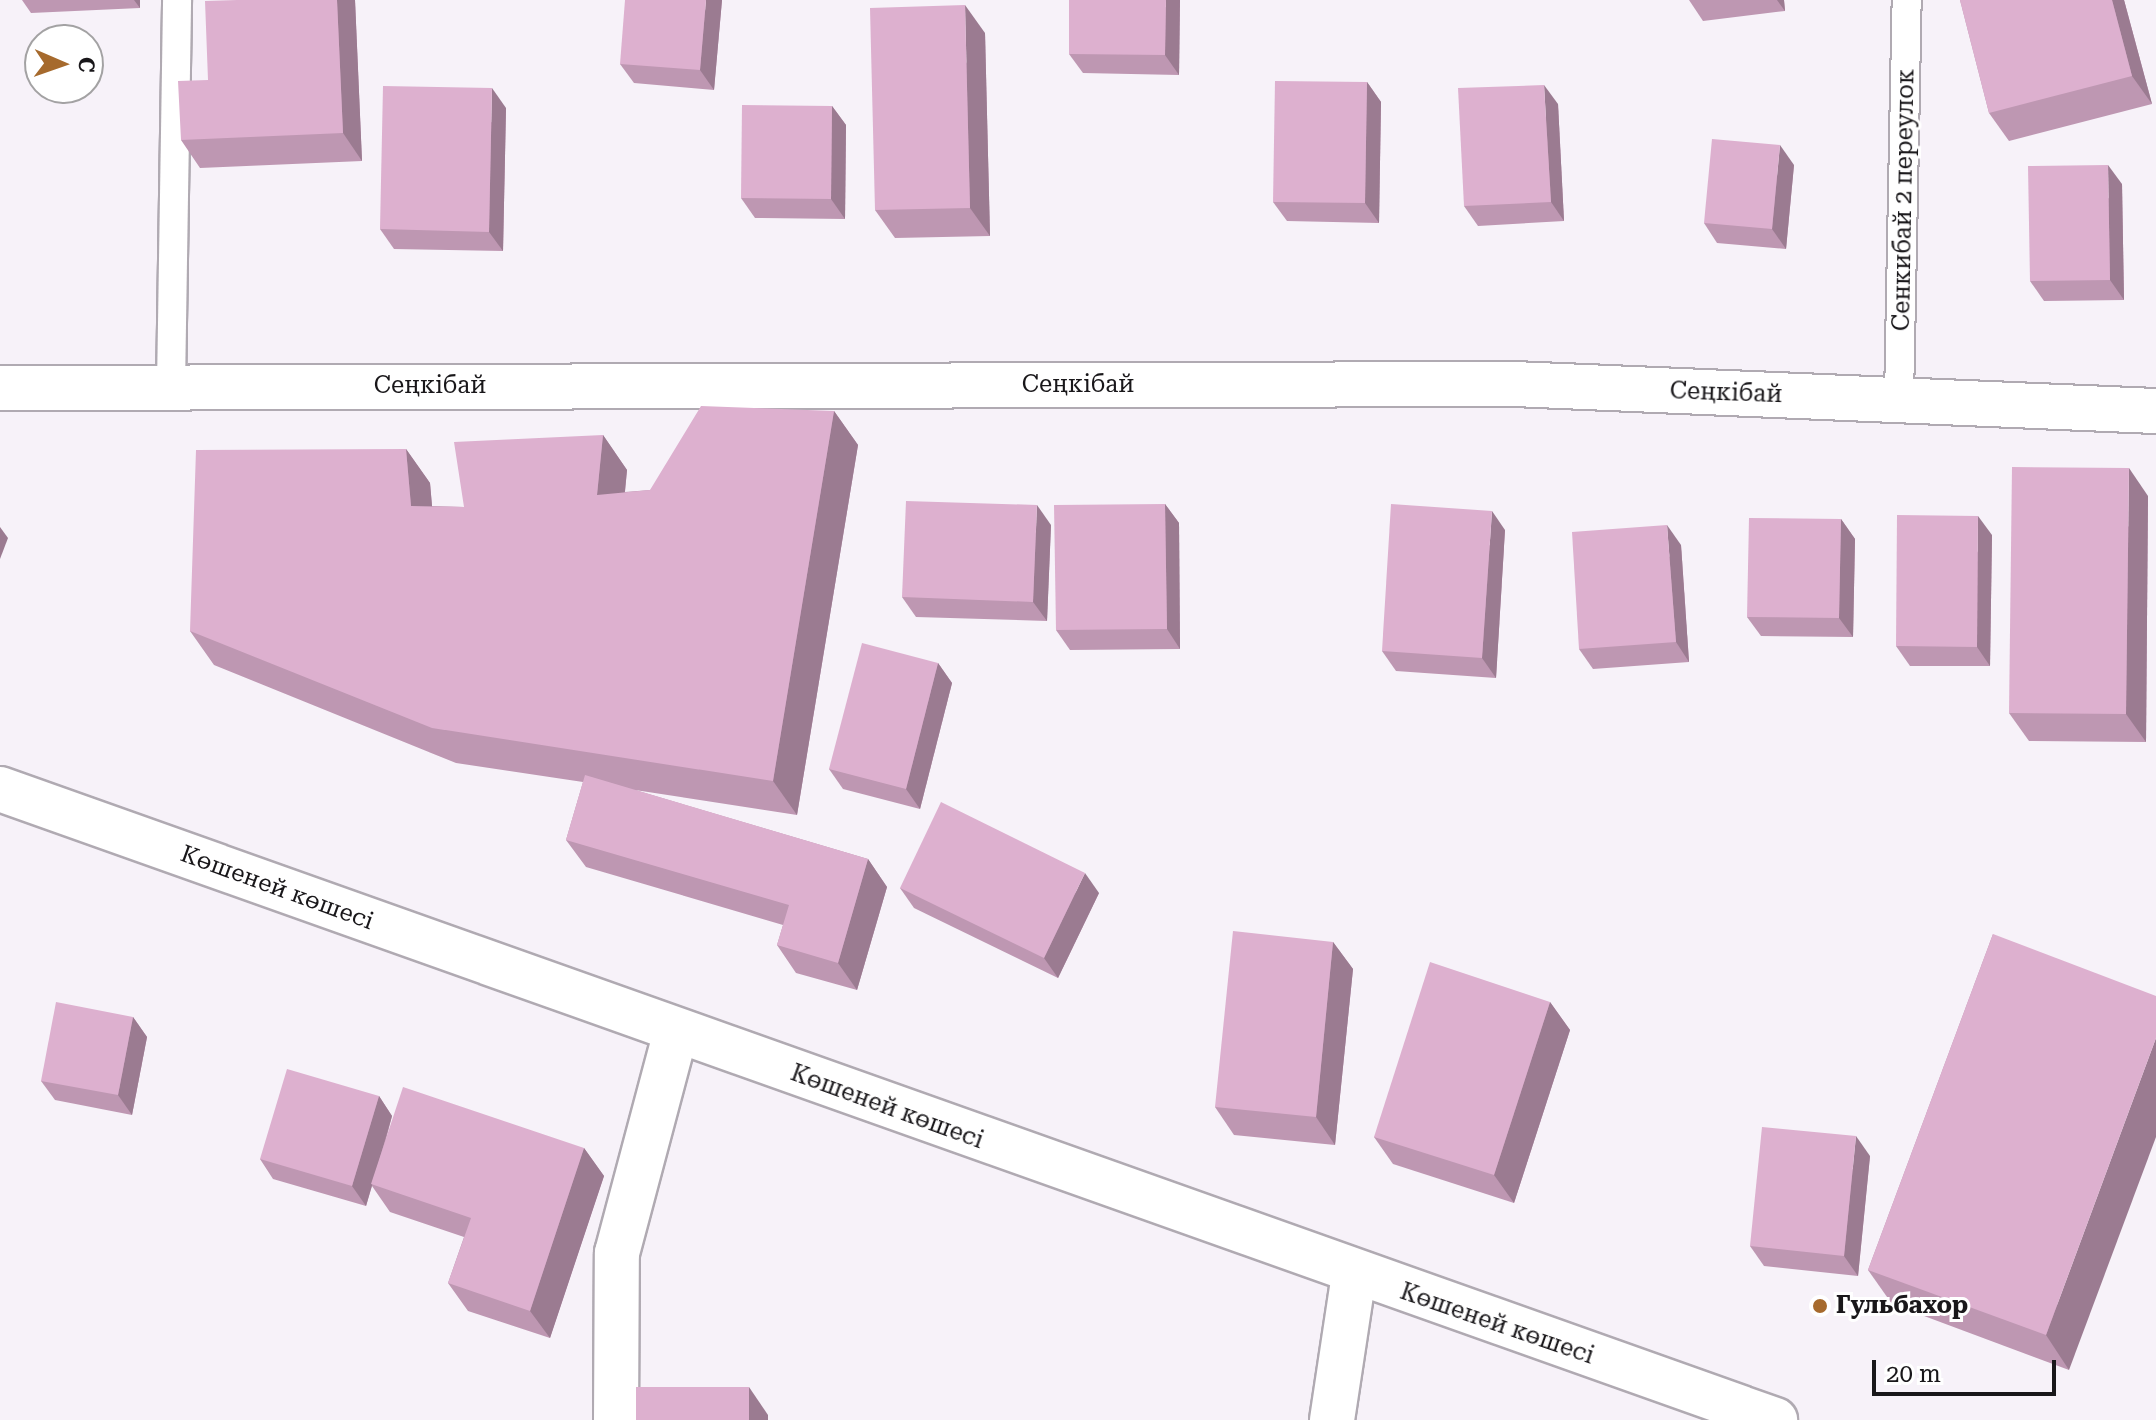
<!DOCTYPE html>
<meta charset="utf-8">
<style>
body{margin:0}
#map{position:relative;width:2156px;height:1420px;overflow:hidden;background:#f7f2f9;font-family:"Roboto Serif",serif}
div>[style]{position:absolute}
.roads{filter:drop-shadow(2px 0 #b0aab2) drop-shadow(-2px 0 #b0aab2) drop-shadow(0 2px #b0aab2) drop-shadow(0 -2px #b0aab2)}
.lane>*{height:28px;margin:-14px;padding:0 14px;transform-origin:14px;border-radius:14px;background:#fff}
.street>*{height:44px;margin:-22px;padding:0 22px;transform-origin:22px;border-radius:22px;background:#fff}
.secondary>*{height:44px;margin:-22px;padding:0 22px;transform-origin:22px;border-radius:22px;background:#fff}
.wall>*{inset:0;background:#be97b2}
.shaded-wall>*{inset:0;background:#9b7b91}
.building>*{inset:0;background:#ddb0cf}
.dots>*{width:22px;height:22px;translate:-50% -50%;box-sizing:border-box;border:4px solid #fff;border-radius:50%}
span{translate:-50% -50%;white-space:nowrap;text-align:center;line-height:1.15;-webkit-text-stroke:6px #fff;paint-order:stroke}
.street-label{font-size:24px;color:#19171a}
.poi-label{font-size:24px;color:#19171a;font-weight:700}
.left{translate:0 -50%;text-align:left}
.north{position:absolute;left:24px;top:24px;width:80px;height:80px;box-sizing:border-box;background:#fff;border:2px solid #a3a2a3;border-radius:50%;rotate:92deg;font-size:22px;font-weight:700;line-height:32px;text-align:center;color:#19171a}
.north::after{content:'';display:block;margin:auto;width:28px;height:36px;background:#a66a2d;clip-path:polygon(50% 0,100% 100%,50% 72%,0 100%)}
.scale{position:absolute;left:1872px;top:1360px;width:184px;height:36px;box-sizing:border-box;border:4px solid #19171a;border-top:0;padding-left:10px;font-size:24px;line-height:28px;white-space:nowrap;color:#19171a;-webkit-text-stroke:6px #fff;paint-order:stroke}
</style>
<div id="map">
<div class="roads">
<div class="lane">
<div style="left:171px;top:387px;width:387px;rotate:-89.1deg"></div>
<div style="left:1899px;top:400px;width:400px;rotate:-88.9deg"></div>
</div>
<div class="street">
<div style="left:616px;top:1420px;width:167px;rotate:-89.7deg"></div>
<div style="left:617px;top:1253px;width:229px;rotate:-75.1deg"></div>
<div style="left:1332px;top:1420px;width:147px;rotate:-81.4deg"></div>
</div>
<div class="secondary">
<div style="left:0;top:388px;width:1514px;rotate:-0.15deg"></div>
<div style="left:1514px;top:384px;width:643px;rotate:2.41deg"></div>
<div style="left:0;top:789px;width:1884px;rotate:19.57deg"></div>
</div>
</div>
<div class="wall">
<div style="clip-path:polygon(22px 0,140px 0,140px 8px,31px 13px)"></div>
<div style="clip-path:polygon(237px 0,355px 0,362px 161px,200px 168px,181px 140px,208px 80px)"></div>
<div style="clip-path:polygon(722px 0,714px 90px,634px 83px,620px 64px)"></div>
<div style="clip-path:polygon(1180px 0,1179px 75px,1083px 73px,1069px 54px)"></div>
<div style="clip-path:polygon(1689px 0,1784px 0,1785px 11px,1703px 21px)"></div>
<div style="clip-path:polygon(1960px 0,2124px 0,2152px 104px,2009px 141px,1989px 113px)"></div>
<div style="clip-path:polygon(985px 33px,990px 236px,895px 238px,875px 210px)"></div>
<div style="clip-path:polygon(1367px 82px,1381px 102px,1379px 223px,1287px 221px,1273px 202px)"></div>
<div style="clip-path:polygon(1558px 104px,1564px 221px,1478px 226px,1464px 206px)"></div>
<div style="clip-path:polygon(832px 106px,846px 125px,845px 219px,755px 218px,741px 198px)"></div>
<div style="clip-path:polygon(506px 108px,503px 251px,394px 249px,380px 229px)"></div>
<div style="clip-path:polygon(1794px 165px,1786px 249px,1717px 243px,1704px 223px)"></div>
<div style="clip-path:polygon(2122px 184px,2124px 300px,2044px 301px,2030px 281px)"></div>
<div style="clip-path:polygon(834px 411px,858px 445px,797px 815px,635px 790px,868px 859px,887px 887px,857px 990px,796px 973px,777px 945px,783px 925px,586px 867px,566px 840px,583px 782px,456px 763px,214px 665px,190px 631px,406px 449px,430px 483px,432px 506px,464px 507px,603px 435px,627px 470px,625px 492px,650px 490px)"></div>
<div style="clip-path:polygon(2148px 496px,2146px 742px,2029px 741px,2009px 713px)"></div>
<div style="clip-path:polygon(1165px 504px,1179px 523px,1180px 649px,1070px 650px,1056px 630px)"></div>
<div style="clip-path:polygon(1841px 519px,1855px 539px,1853px 637px,1761px 636px,1747px 617px)"></div>
<div style="clip-path:polygon(1051px 525px,1047px 621px,916px 617px,902px 597px)"></div>
<div style="clip-path:polygon(1505px 530px,1496px 678px,1396px 671px,1382px 651px)"></div>
<div style="clip-path:polygon(1992px 535px,1990px 666px,1910px 666px,1896px 646px)"></div>
<div style="clip-path:polygon(1681px 545px,1689px 662px,1593px 669px,1579px 649px)"></div>
<div style="clip-path:polygon(938px 663px,952px 683px,920px 809px,843px 789px,829px 769px)"></div>
<div style="clip-path:polygon(900px 888px,1099px 893px,1058px 978px,914px 908px)"></div>
<div style="clip-path:polygon(1993px 934px,2069px 1370px,1892px 1304px,1868px 1270px)"></div>
<div style="clip-path:polygon(1333px 942px,1353px 969px,1335px 1145px,1234px 1135px,1215px 1107px)"></div>
<div style="clip-path:polygon(1550px 1002px,1570px 1030px,1514px 1203px,1393px 1164px,1374px 1137px)"></div>
<div style="clip-path:polygon(133px 1017px,147px 1037px,132px 1115px,55px 1100px,41px 1081px)"></div>
<div style="clip-path:polygon(379px 1096px,392px 1116px,386px 1140px,584px 1148px,604px 1176px,550px 1338px,468px 1311px,448px 1283px,464px 1237px,390px 1212px,372px 1186px,366px 1206px,273px 1179px,260px 1159px)"></div>
<div style="clip-path:polygon(1870px 1156px,1858px 1276px,1764px 1266px,1750px 1246px)"></div>
</div>
<div class="shaded-wall">
<div style="clip-path:polygon(134px 0,140px 0,140px 8px)"></div>
<div style="clip-path:polygon(337px 0,355px 0,362px 161px,343px 133px)"></div>
<div style="clip-path:polygon(706px 0,722px 0,714px 90px,700px 70px)"></div>
<div style="clip-path:polygon(1166px 0,1180px 0,1179px 75px,1165px 55px)"></div>
<div style="clip-path:polygon(1777px 0,1784px 0,1785px 11px)"></div>
<div style="clip-path:polygon(2112px 0,2124px 0,2152px 104px,2132px 76px)"></div>
<div style="clip-path:polygon(965px 5px,985px 33px,990px 236px,970px 208px)"></div>
<div style="clip-path:polygon(1367px 82px,1381px 102px,1379px 223px,1365px 203px)"></div>
<div style="clip-path:polygon(1544px 85px,1558px 104px,1564px 221px,1551px 202px)"></div>
<div style="clip-path:polygon(492px 88px,506px 108px,503px 251px,489px 232px)"></div>
<div style="clip-path:polygon(832px 106px,846px 125px,845px 219px,831px 199px)"></div>
<div style="clip-path:polygon(1780px 145px,1794px 165px,1786px 249px,1772px 229px)"></div>
<div style="clip-path:polygon(2108px 165px,2122px 184px,2124px 300px,2110px 280px)"></div>
<div style="clip-path:polygon(834px 411px,858px 445px,797px 815px,773px 781px)"></div>
<div style="clip-path:polygon(603px 435px,627px 470px,621px 530px,597px 495px)"></div>
<div style="clip-path:polygon(406px 449px,430px 483px,435px 540px,411px 506px)"></div>
<div style="clip-path:polygon(2129px 468px,2148px 496px,2146px 742px,2126px 714px)"></div>
<div style="clip-path:polygon(1165px 504px,1179px 523px,1180px 649px,1167px 629px)"></div>
<div style="clip-path:polygon(1037px 505px,1051px 525px,1047px 621px,1033px 602px)"></div>
<div style="clip-path:polygon(1492px 511px,1505px 530px,1496px 678px,1482px 658px)"></div>
<div style="clip-path:polygon(1978px 516px,1992px 535px,1990px 666px,1977px 647px)"></div>
<div style="clip-path:polygon(1841px 519px,1855px 539px,1853px 637px,1839px 618px)"></div>
<div style="clip-path:polygon(1667px 525px,1681px 545px,1689px 662px,1676px 642px)"></div>
<div style="clip-path:polygon(0 527px,8px 538px,0 559px)"></div>
<div style="clip-path:polygon(938px 663px,952px 683px,920px 809px,906px 789px)"></div>
<div style="clip-path:polygon(868px 859px,887px 887px,857px 990px,838px 963px)"></div>
<div style="clip-path:polygon(1085px 873px,1099px 893px,1058px 978px,1044px 958px)"></div>
<div style="clip-path:polygon(1333px 942px,1353px 969px,1335px 1145px,1316px 1117px)"></div>
<div style="clip-path:polygon(1550px 1002px,1570px 1030px,1514px 1203px,1494px 1175px)"></div>
<div style="clip-path:polygon(133px 1017px,147px 1037px,132px 1115px,118px 1095px)"></div>
<div style="clip-path:polygon(2156px 1038px,2156px 1137px,2069px 1370px,2046px 1335px)"></div>
<div style="clip-path:polygon(379px 1096px,392px 1116px,366px 1206px,352px 1186px)"></div>
<div style="clip-path:polygon(1856px 1136px,1870px 1156px,1858px 1276px,1844px 1256px)"></div>
<div style="clip-path:polygon(584px 1148px,604px 1176px,550px 1338px,530px 1311px)"></div>
<div style="clip-path:polygon(749px 1387px,768px 1415px,768px 1420px,749px 1420px)"></div>
</div>
<div class="building">
<div style="clip-path:polygon(237px 0,337px 0,343px 133px,181px 140px,178px 81px,208px 80px,205px 1px)"></div>
<div style="clip-path:polygon(625px 0,706px 0,700px 70px,620px 64px)"></div>
<div style="clip-path:polygon(1069px 0,1166px 0,1165px 55px,1069px 54px)"></div>
<div style="clip-path:polygon(1960px 0,2112px 0,2132px 76px,1989px 113px)"></div>
<div style="clip-path:polygon(965px 5px,970px 208px,875px 210px,870px 8px)"></div>
<div style="clip-path:polygon(1275px 81px,1367px 82px,1365px 203px,1273px 202px)"></div>
<div style="clip-path:polygon(1544px 85px,1551px 202px,1464px 206px,1458px 88px)"></div>
<div style="clip-path:polygon(383px 86px,492px 88px,489px 232px,380px 229px)"></div>
<div style="clip-path:polygon(742px 105px,832px 106px,831px 199px,741px 198px)"></div>
<div style="clip-path:polygon(1712px 139px,1780px 145px,1772px 229px,1704px 223px)"></div>
<div style="clip-path:polygon(2108px 165px,2110px 280px,2030px 281px,2028px 166px)"></div>
<div style="clip-path:polygon(701px 406px,834px 411px,773px 781px,432px 728px,190px 631px,196px 450px,406px 449px,411px 506px,464px 507px,454px 442px,603px 435px,597px 495px,650px 490px)"></div>
<div style="clip-path:polygon(2012px 467px,2129px 468px,2126px 714px,2009px 713px)"></div>
<div style="clip-path:polygon(906px 501px,1037px 505px,1033px 602px,902px 597px)"></div>
<div style="clip-path:polygon(1165px 504px,1167px 629px,1056px 630px,1054px 505px)"></div>
<div style="clip-path:polygon(1391px 504px,1492px 511px,1482px 658px,1382px 651px)"></div>
<div style="clip-path:polygon(1897px 515px,1978px 516px,1977px 647px,1896px 646px)"></div>
<div style="clip-path:polygon(1749px 518px,1841px 519px,1839px 618px,1747px 617px)"></div>
<div style="clip-path:polygon(1667px 525px,1676px 642px,1579px 649px,1572px 532px)"></div>
<div style="clip-path:polygon(862px 643px,938px 663px,906px 789px,829px 769px)"></div>
<div style="clip-path:polygon(585px 775px,868px 859px,838px 963px,777px 945px,789px 905px,566px 840px)"></div>
<div style="clip-path:polygon(941px 802px,1085px 873px,1044px 958px,900px 888px)"></div>
<div style="clip-path:polygon(1233px 931px,1333px 942px,1316px 1117px,1215px 1107px)"></div>
<div style="clip-path:polygon(1993px 934px,2156px 996px,2156px 1038px,2046px 1335px,1868px 1270px)"></div>
<div style="clip-path:polygon(1430px 962px,1550px 1002px,1494px 1175px,1374px 1137px)"></div>
<div style="clip-path:polygon(56px 1002px,133px 1017px,118px 1095px,41px 1081px)"></div>
<div style="clip-path:polygon(287px 1069px,379px 1096px,352px 1186px,260px 1159px)"></div>
<div style="clip-path:polygon(403px 1087px,584px 1148px,530px 1311px,448px 1283px,471px 1218px,371px 1184px)"></div>
<div style="clip-path:polygon(1762px 1127px,1856px 1136px,1844px 1256px,1750px 1246px)"></div>
<div style="clip-path:polygon(636px 1387px,749px 1387px,749px 1420px,636px 1420px)"></div>
</div>
<div class="dots">
<div style="left:1820px;top:1306px;background:#a66a2d"></div>
</div>
<div class="street-label">
<span style="left:1904px;top:200px;rotate:-89deg">Сенкибай 2 переулок</span>
<span style="left:1078px;top:385px">Сеңкібай</span>
<span style="left:430px;top:386px">Сеңкібай</span>
<span style="left:1726px;top:393px;rotate:2deg">Сеңкібай</span>
<span style="left:277px;top:888px;rotate:20deg">Көшеней көшесі</span>
<span style="left:887px;top:1107px;rotate:20deg">Көшеней көшесі</span>
<span style="left:1497px;top:1324px;rotate:19deg">Көшеней көшесі</span>
</div>
<div class="poi-label">
<span class="left" style="left:1836px;top:1306px">Гульбахор</span>
</div>
<div class="north">С</div>
<div class="scale">20 m</div>
</div>
